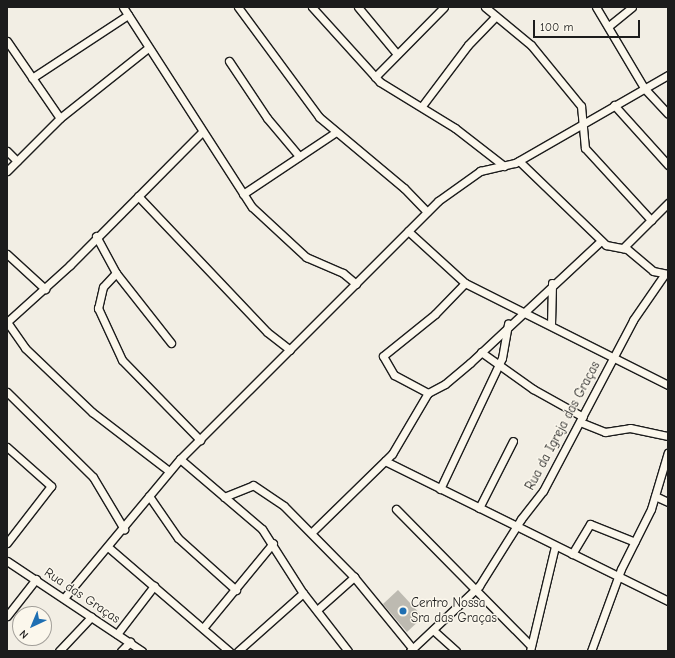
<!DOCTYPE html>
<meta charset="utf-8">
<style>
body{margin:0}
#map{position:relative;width:675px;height:658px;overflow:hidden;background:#f2eee4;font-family:"Comic Neue",sans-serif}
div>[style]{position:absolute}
.building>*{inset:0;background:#bdbab1}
.roads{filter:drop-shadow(1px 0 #1c1c1c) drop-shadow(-1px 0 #1c1c1c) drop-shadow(0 1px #1c1c1c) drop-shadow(0 -1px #1c1c1c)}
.street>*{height:7px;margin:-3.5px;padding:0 3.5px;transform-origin:3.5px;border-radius:3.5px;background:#fbf7ec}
.dots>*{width:11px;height:11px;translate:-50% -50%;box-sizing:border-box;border:2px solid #fbf7ec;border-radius:50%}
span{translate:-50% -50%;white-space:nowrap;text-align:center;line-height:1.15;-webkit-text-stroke:3px #fbf7ec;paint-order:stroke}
.street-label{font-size:13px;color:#1c1c1c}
.poi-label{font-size:13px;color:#1c1c1c}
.left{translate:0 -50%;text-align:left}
.frame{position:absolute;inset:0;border:8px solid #1c1c1c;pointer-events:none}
.north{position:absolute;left:12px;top:606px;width:40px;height:40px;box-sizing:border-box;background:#fbf7ec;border:1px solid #a29f99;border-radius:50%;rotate:224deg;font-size:11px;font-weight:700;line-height:16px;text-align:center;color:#1c1c1c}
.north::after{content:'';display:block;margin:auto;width:14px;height:18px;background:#1f6fb2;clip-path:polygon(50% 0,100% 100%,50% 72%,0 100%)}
.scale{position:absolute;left:533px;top:20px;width:107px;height:18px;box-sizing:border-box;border:2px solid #1c1c1c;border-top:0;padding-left:5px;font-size:12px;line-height:14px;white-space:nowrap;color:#1c1c1c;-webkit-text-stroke:3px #fbf7ec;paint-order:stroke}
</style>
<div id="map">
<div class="building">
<div style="clip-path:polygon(398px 590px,423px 617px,407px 632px,383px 604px)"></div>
</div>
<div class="roads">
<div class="street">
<div style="left:123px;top:7px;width:238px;rotate:57.2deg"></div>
<div style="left:252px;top:207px;width:74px;rotate:42.8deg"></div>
<div style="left:306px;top:257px;width:40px;rotate:23.4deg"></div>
<div style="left:343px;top:273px;width:17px;rotate:40deg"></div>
<div style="left:238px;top:7px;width:137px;rotate:53.6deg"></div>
<div style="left:319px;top:117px;width:111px;rotate:39.9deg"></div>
<div style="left:404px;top:188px;width:33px;rotate:46deg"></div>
<div style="left:312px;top:7px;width:101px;rotate:47.8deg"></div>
<div style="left:380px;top:82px;width:88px;rotate:31.5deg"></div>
<div style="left:455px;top:128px;width:62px;rotate:37.8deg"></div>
<div style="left:358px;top:7px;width:61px;rotate:50.3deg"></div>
<div style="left:485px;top:7px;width:60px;rotate:39.6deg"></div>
<div style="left:531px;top:45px;width:79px;rotate:50.7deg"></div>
<div style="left:581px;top:106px;width:42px;rotate:84.6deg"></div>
<div style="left:585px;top:148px;width:98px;rotate:47.5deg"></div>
<div style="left:596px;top:7px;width:94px;rotate:59.3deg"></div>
<div style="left:644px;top:88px;width:35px;rotate:47deg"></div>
<div style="left:610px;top:25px;width:28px;rotate:-39deg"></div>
<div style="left:7px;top:41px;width:93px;rotate:55.5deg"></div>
<div style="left:229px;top:61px;width:69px;rotate:56.3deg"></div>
<div style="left:267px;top:118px;width:50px;rotate:49.9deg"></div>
<div style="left:375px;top:77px;width:98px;rotate:-45.4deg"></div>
<div style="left:32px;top:78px;width:115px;rotate:-33.3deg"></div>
<div style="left:614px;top:105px;width:81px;rotate:48deg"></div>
<div style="left:422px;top:106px;width:76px;rotate:-53deg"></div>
<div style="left:468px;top:45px;width:40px;rotate:-46deg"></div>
<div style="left:7px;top:151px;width:14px;rotate:45deg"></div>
<div style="left:519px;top:161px;width:121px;rotate:44deg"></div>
<div style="left:606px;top:245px;width:21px;rotate:11deg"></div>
<div style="left:627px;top:249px;width:34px;rotate:40deg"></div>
<div style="left:653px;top:271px;width:15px;rotate:11deg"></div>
<div style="left:7px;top:171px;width:75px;rotate:-45deg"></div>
<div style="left:60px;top:118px;width:112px;rotate:-38.5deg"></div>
<div style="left:243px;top:194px;width:112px;rotate:-33.7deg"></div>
<div style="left:138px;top:196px;width:187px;rotate:46.5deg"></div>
<div style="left:267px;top:332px;width:29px;rotate:38deg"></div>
<div style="left:408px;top:231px;width:77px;rotate:42.4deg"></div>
<div style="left:465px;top:283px;width:227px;rotate:26.7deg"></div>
<div style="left:96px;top:236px;width:42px;rotate:61.6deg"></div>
<div style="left:116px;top:273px;width:89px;rotate:51.8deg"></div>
<div style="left:623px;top:248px;width:64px;rotate:-45deg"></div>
<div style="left:7px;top:254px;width:52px;rotate:42.6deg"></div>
<div style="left:116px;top:273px;width:19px;rotate:133deg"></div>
<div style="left:103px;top:287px;width:22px;rotate:103deg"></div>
<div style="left:98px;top:308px;width:57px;rotate:65.2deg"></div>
<div style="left:122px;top:360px;width:112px;rotate:45.7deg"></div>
<div style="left:7px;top:322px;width:85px;rotate:-42.1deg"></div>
<div style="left:70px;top:265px;width:187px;rotate:-45.2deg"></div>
<div style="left:7px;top:322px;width:32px;rotate:55deg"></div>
<div style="left:25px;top:348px;width:93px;rotate:43.7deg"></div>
<div style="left:92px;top:412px;width:97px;rotate:37.5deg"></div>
<div style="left:551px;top:325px;width:42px;rotate:-88.6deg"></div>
<div style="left:481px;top:352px;width:64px;rotate:35.4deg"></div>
<div style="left:533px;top:389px;width:57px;rotate:29.2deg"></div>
<div style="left:7px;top:392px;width:121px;rotate:44.7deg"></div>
<div style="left:93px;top:477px;width:61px;rotate:59.2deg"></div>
<div style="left:428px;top:393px;width:38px;rotate:-152deg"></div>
<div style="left:394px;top:375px;width:22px;rotate:-120deg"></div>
<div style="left:383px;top:356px;width:67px;rotate:-38.9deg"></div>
<div style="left:435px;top:314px;width:43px;rotate:-45.9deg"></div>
<div style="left:580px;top:422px;width:27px;rotate:22deg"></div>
<div style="left:605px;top:432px;width:25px;rotate:-9deg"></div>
<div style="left:630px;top:428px;width:39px;rotate:12deg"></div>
<div style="left:7px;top:447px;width:59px;rotate:41.6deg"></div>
<div style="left:51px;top:486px;width:72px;rotate:127.7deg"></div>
<div style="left:180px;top:459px;width:108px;rotate:40.5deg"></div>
<div style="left:262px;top:529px;width:76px;rotate:57.4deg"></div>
<div style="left:303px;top:593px;width:73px;rotate:52.2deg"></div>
<div style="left:385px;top:461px;width:316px;rotate:26.3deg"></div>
<div style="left:440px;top:489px;width:145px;rotate:-64.7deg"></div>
<div style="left:502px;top:358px;width:35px;rotate:-80deg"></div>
<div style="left:149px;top:496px;width:51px;rotate:55.4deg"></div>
<div style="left:178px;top:538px;width:78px;rotate:41.9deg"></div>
<div style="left:655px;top:496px;width:14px;rotate:25deg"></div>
<div style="left:224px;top:497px;width:31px;rotate:-22deg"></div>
<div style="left:253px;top:485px;width:37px;rotate:34deg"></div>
<div style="left:284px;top:506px;width:100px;rotate:45.4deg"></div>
<div style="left:354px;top:577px;width:93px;rotate:50.7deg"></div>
<div style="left:479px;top:508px;width:75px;rotate:-63.1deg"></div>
<div style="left:396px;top:509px;width:191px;rotate:45.4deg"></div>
<div style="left:312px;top:532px;width:112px;rotate:-44.3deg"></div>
<div style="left:392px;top:454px;width:71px;rotate:-59.5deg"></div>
<div style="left:428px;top:393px;width:19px;rotate:-28deg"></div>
<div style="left:445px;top:384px;width:33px;rotate:-40deg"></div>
<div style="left:470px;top:363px;width:179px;rotate:-43deg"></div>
<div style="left:108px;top:547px;width:160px;rotate:40.7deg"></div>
<div style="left:572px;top:554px;width:35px;rotate:-59deg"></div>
<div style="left:590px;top:524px;width:48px;rotate:21.8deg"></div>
<div style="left:7px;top:561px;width:162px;rotate:33.7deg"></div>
<div style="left:64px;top:598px;width:181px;rotate:-50.2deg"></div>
<div style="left:180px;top:459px;width:365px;rotate:-45deg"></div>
<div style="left:438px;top:201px;width:52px;rotate:-35.5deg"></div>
<div style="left:480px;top:171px;width:36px;rotate:-13deg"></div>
<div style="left:515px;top:163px;width:177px;rotate:-29.9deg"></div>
<div style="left:317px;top:610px;width:50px;rotate:-41.7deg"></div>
<div style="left:7px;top:616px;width:47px;rotate:-51.9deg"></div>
<div style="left:203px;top:628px;width:110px;rotate:-50.5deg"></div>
<div style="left:433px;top:630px;width:31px;rotate:42deg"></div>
<div style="left:117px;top:634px;width:61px;rotate:-52.4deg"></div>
<div style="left:59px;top:651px;width:47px;rotate:-46.7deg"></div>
<div style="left:121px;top:651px;width:13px;rotate:-45deg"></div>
<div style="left:238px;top:651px;width:87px;rotate:-41.7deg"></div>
<div style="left:410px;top:651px;width:95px;rotate:-43.3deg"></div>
<div style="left:479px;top:586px;width:79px;rotate:-57.9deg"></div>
<div style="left:521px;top:519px;width:36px;rotate:-52deg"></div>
<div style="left:543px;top:491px;width:193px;rotate:-62.2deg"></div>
<div style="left:633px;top:320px;width:55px;rotate:-55.4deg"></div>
<div style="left:530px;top:651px;width:108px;rotate:-76.6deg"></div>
<div style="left:591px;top:651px;width:87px;rotate:-69.9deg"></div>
<div style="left:621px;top:569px;width:67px;rotate:-63.4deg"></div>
<div style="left:651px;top:509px;width:59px;rotate:-73.4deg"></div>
</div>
</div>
<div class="dots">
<div style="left:403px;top:611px;background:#1f6fb2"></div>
</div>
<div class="street-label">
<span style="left:563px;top:426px;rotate:-62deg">Rua da Igreja das Graças</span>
<span style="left:82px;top:596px;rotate:34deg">Rua das Graças</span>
</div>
<div class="poi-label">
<span class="left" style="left:411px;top:611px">Centro Nossa<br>Sra das Graças</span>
</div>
<div class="frame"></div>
<div class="north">N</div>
<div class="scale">100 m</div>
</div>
